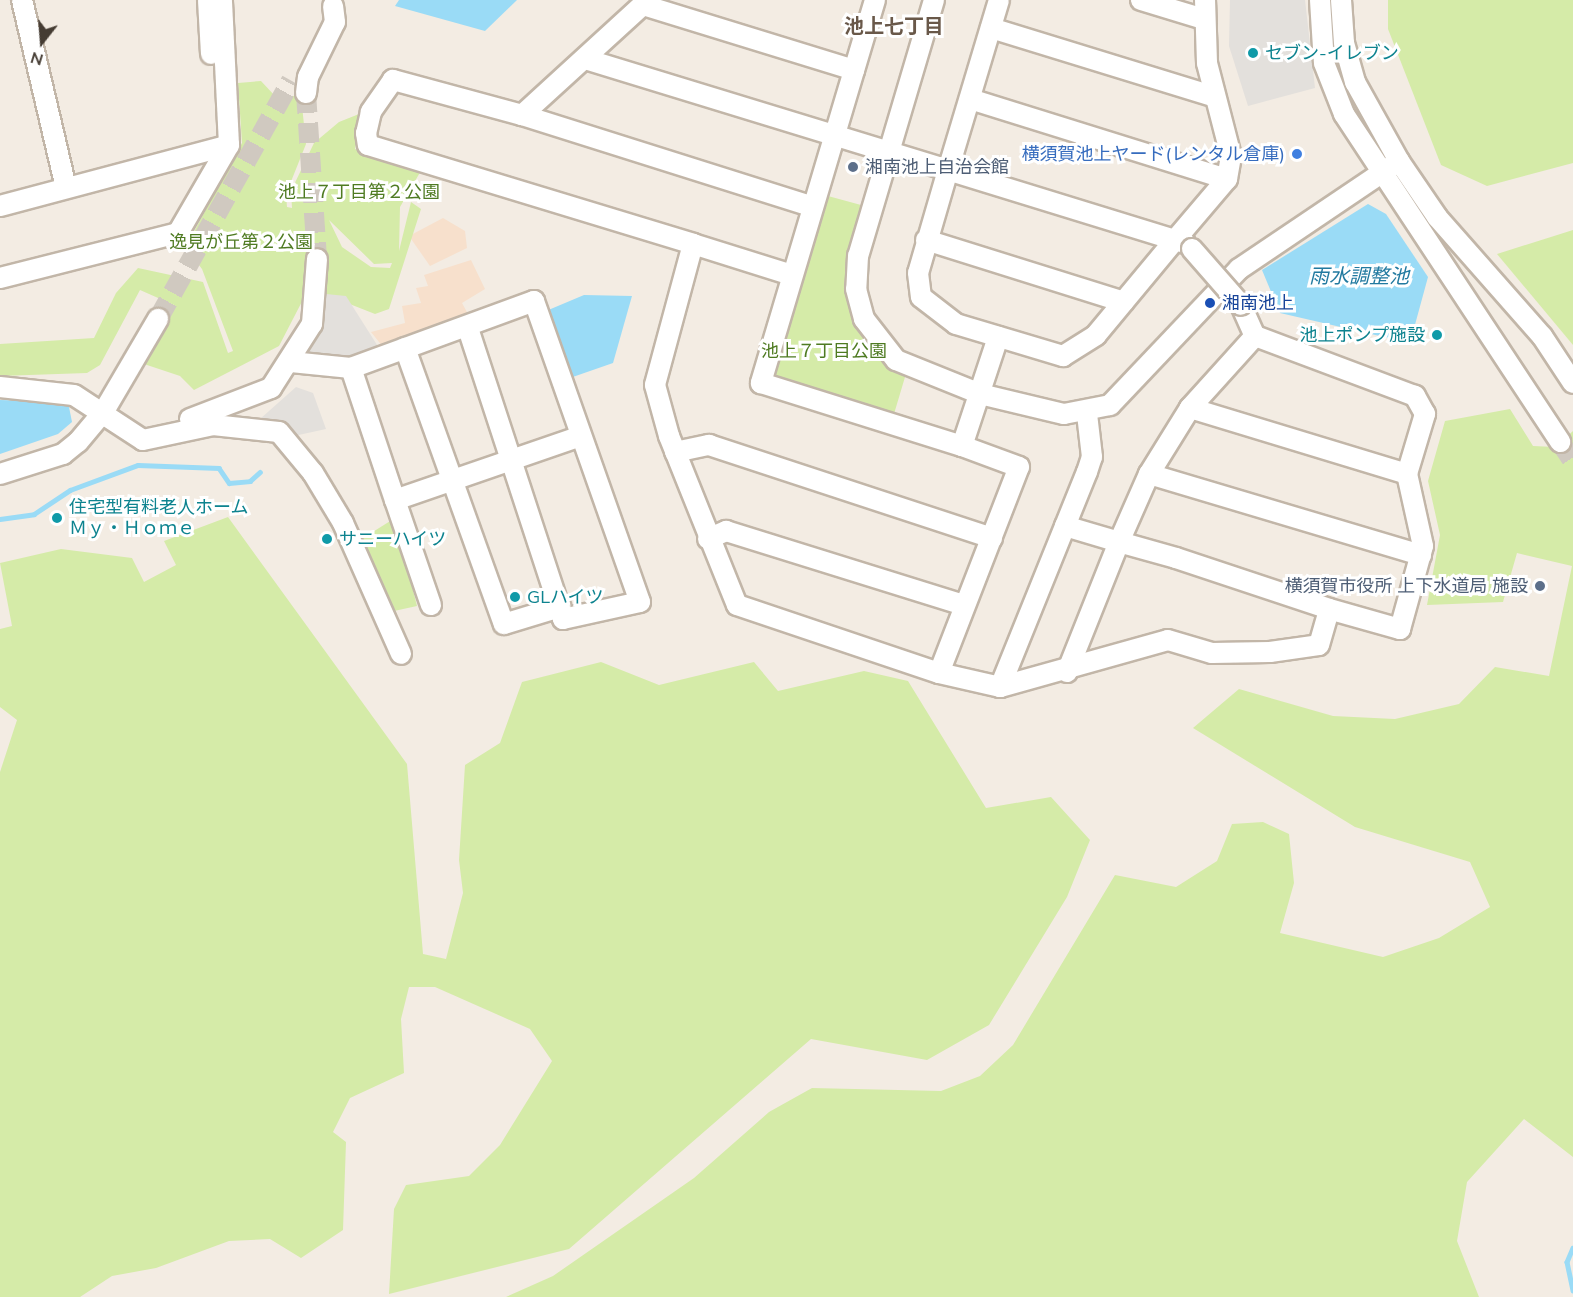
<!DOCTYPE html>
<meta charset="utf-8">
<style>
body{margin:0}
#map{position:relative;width:1573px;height:1297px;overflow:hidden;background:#f3ece3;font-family:Mulish,"Noto Sans JP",sans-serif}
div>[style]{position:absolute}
.commercial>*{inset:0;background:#f7e0cc}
.green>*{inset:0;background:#d5eba8}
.parking>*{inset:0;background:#e3e0dc}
.water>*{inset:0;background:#9adbf6}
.stream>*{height:4.5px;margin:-2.25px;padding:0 2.25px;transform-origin:2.25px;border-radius:2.25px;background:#9adbf6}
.minor-tunnel>*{height:20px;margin-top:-10px;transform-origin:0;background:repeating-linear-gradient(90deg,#d0c9c0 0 20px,transparent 0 30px)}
.roads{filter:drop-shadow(2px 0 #c2b6a8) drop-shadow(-2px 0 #c2b6a8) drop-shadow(0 2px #c2b6a8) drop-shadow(0 -2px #c2b6a8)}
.minor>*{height:20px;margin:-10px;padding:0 10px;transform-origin:10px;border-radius:10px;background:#fff}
.bridges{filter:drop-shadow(2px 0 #c2b6a8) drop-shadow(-2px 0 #c2b6a8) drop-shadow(0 2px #c2b6a8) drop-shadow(0 -2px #c2b6a8)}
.minor-bridge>*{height:20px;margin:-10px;padding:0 10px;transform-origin:10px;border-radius:10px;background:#fff}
.dots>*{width:16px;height:16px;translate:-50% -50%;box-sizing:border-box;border:3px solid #fff;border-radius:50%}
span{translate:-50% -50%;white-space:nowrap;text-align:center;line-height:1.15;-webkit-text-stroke:6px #fff;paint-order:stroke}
.culture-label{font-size:18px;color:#0d838f}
.left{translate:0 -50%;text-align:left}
.right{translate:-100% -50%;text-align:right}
.shop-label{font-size:18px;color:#366cbe}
.service-label{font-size:18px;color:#4e5e75}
.park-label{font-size:18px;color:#4f7b22}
.transit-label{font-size:18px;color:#164399}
.neighbourhood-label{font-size:20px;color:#695849;font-weight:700}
.water-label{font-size:20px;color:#227aa0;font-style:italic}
.north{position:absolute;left:12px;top:12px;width:60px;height:60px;-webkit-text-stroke:4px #fff;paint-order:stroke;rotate:197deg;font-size:16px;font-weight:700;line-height:24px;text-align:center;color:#453c33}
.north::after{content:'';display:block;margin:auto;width:21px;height:27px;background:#453c33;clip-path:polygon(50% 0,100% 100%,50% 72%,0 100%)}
</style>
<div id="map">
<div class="commercial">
<div style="clip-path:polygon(443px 218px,465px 231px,467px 248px,430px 266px,409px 236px)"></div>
<div style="clip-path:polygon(471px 260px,485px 289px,462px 303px,468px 314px,383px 347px,371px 332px,405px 323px,402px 306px,421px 303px,416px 288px,428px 286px,424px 275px)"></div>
</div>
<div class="green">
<div style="clip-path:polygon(1388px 0,1573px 0,1573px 163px,1487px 186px,1441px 165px,1388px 29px)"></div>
<div style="clip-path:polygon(evenodd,261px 81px,275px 96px,301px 96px,306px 144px,286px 194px,287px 207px,292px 208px,291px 191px,314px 143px,339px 122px,364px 112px,355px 149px,422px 169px,400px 207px,399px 251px,411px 202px,421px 209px,389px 309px,375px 314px,309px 288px,279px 346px,194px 390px,180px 376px,141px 363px,174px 305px,140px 290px,100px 365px,87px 373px,0 376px,0 344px,94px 338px,116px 293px,138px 268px,203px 282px,228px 353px,233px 351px,202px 269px,189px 252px,190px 239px,242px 143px,238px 83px,261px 81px,329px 220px,374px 264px,392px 263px,390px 268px,371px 267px,342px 247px,329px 220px)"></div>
<div style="clip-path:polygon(817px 193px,872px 208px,858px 256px,864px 319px,908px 367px,891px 424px,761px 383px)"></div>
<div style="clip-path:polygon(1573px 230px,1573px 345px,1497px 254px)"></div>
<div style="clip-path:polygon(1510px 409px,1533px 446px,1555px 447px,1573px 431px,1573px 1157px,1524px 1119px,1467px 1182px,1457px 1241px,1479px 1297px,506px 1297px,553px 1276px,694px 1178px,769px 1112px,812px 1088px,941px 1091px,980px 1076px,1013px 1045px,1115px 875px,1176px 887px,1217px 861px,1232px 824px,1263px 822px,1289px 834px,1294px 883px,1280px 933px,1383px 957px,1439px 938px,1490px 907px,1470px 862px,1355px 827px,1193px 728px,1239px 689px,1333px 716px,1395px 719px,1459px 704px,1495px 667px,1549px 676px,1572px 566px,1517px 553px,1503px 602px,1427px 605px,1440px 535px,1428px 481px,1445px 421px)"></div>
<div style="clip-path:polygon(228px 517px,407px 764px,423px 954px,446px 959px,463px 893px,459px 860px,465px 765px,500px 743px,522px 682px,601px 662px,659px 685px,754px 662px,778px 691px,864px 671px,908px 681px,986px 808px,1051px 797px,1090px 840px,1067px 897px,989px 1025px,927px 1060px,811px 1039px,569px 1249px,389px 1294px,394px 1209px,406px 1185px,469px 1176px,500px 1145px,552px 1061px,530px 1029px,435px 987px,409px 987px,401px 1019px,404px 1073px,350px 1098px,333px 1132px,346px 1142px,343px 1230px,301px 1258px,270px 1239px,229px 1241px,156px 1268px,112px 1276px,80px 1297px,0 1297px,0 772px,17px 720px,0 707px,0 629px,12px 626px,0 563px,61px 549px,132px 558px,144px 582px,176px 565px,164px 541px)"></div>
<div style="clip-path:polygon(395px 518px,417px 606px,394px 611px,360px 540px)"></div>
</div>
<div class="parking">
<div style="clip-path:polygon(1230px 0,1305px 0,1315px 88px,1248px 106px,1229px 46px)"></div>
<div style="clip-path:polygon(326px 294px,346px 296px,379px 348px,349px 362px,301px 357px)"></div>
<div style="clip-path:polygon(296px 387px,313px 393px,326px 429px,294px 436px,260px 419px)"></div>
</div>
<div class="water">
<div style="clip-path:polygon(399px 0,517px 0,485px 31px,395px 6px)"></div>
<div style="clip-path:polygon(1368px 204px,1386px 214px,1428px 277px,1410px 343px,1280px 313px,1262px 270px)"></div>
<div style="clip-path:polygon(584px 295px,632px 296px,613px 363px,567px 379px,546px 311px)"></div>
<div style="clip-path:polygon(0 400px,68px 402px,72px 422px,58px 434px,0 454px)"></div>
</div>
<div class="stream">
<div style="left:0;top:519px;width:34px;rotate:-8deg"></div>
<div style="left:34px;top:514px;width:43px;rotate:-33.7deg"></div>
<div style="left:70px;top:490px;width:72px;rotate:-20.2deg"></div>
<div style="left:138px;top:465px;width:81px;rotate:2.1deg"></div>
<div style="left:219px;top:468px;width:18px;rotate:56deg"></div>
<div style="left:229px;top:483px;width:21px;rotate:-5deg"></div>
<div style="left:250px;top:481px;width:13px;rotate:-42deg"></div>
<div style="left:1573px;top:1248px;width:15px;rotate:113deg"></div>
<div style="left:1567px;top:1262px;width:29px;rotate:78deg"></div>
</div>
<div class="minor-tunnel">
<div style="left:306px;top:93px;width:166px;rotate:86.2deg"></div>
<div style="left:158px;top:319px;width:273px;rotate:-60.8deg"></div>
<div style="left:1560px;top:442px;width:23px;rotate:56deg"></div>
</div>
<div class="roads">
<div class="minor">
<div style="left:22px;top:0;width:193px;rotate:76.8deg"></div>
<div style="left:208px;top:0;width:54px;rotate:86.8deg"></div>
<div style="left:648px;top:0;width:171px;rotate:137.6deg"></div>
<div style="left:522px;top:115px;width:134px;rotate:-164.8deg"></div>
<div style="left:393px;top:80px;width:39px;rotate:125deg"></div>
<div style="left:371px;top:112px;width:22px;rotate:103deg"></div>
<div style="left:366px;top:133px;width:12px;rotate:81deg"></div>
<div style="left:368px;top:145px;width:340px;rotate:16.9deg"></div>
<div style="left:693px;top:244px;width:146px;rotate:105.1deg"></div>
<div style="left:655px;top:385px;width:53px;rotate:74.6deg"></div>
<div style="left:669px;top:436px;width:182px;rotate:68.1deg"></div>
<div style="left:737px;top:605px;width:213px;rotate:18.6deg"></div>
<div style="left:939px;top:673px;width:63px;rotate:12.9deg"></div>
<div style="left:1000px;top:687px;width:232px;rotate:-68deg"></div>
<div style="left:1087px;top:472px;width:16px;rotate:-72deg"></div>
<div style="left:1092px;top:457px;width:43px;rotate:-96.6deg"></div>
<div style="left:875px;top:0;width:400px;rotate:106.6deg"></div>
<div style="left:761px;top:383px;width:211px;rotate:17.4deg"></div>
<div style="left:962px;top:446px;width:115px;rotate:-71.7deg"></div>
<div style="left:934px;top:0;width:267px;rotate:106.5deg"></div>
<div style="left:858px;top:256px;width:33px;rotate:93deg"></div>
<div style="left:856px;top:289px;width:31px;rotate:75deg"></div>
<div style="left:864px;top:319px;width:52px;rotate:52deg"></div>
<div style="left:896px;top:360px;width:91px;rotate:22deg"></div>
<div style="left:980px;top:394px;width:86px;rotate:13.4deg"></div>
<div style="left:1064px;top:414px;width:47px;rotate:-11.1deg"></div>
<div style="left:1110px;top:405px;width:187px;rotate:-46.5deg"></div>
<div style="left:1239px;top:269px;width:193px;rotate:-34deg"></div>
<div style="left:1141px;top:0;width:66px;rotate:16.8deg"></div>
<div style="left:1320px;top:0;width:63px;rotate:86.4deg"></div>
<div style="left:1324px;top:63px;width:55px;rotate:68.6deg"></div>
<div style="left:1344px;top:114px;width:393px;rotate:56.6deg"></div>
<div style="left:1341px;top:0;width:43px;rotate:86deg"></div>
<div style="left:1344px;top:43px;width:41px;rotate:74.2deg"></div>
<div style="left:1355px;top:82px;width:90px;rotate:60.9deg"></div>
<div style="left:1399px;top:161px;width:68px;rotate:55.8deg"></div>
<div style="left:1437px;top:217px;width:159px;rotate:48.6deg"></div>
<div style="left:1542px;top:336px;width:56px;rotate:56.6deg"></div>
<div style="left:643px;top:5px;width:221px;rotate:17.1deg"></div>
<div style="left:991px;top:28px;width:234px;rotate:17.1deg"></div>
<div style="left:585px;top:59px;width:380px;rotate:17deg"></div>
<div style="left:948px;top:170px;width:107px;rotate:106.2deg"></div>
<div style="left:918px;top:273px;width:24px;rotate:83deg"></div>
<div style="left:921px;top:297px;width:44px;rotate:37.6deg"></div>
<div style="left:956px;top:324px;width:112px;rotate:16.7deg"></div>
<div style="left:1063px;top:356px;width:39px;rotate:-32deg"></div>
<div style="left:1096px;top:335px;width:124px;rotate:-50.3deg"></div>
<div style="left:1175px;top:240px;width:238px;rotate:-162.9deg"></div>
<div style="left:948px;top:170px;width:177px;rotate:-73.3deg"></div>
<div style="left:306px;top:93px;width:16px;rotate:-83deg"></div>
<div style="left:308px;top:77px;width:61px;rotate:-63.9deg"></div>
<div style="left:335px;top:22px;width:16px;rotate:-97deg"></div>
<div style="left:970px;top:99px;width:269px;rotate:17.3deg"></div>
<div style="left:522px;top:115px;width:305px;rotate:17.5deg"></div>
<div style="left:0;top:206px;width:237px;rotate:-14.9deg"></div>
<div style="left:926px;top:240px;width:207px;rotate:17.4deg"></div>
<div style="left:1185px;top:243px;width:10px;rotate:-163deg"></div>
<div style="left:1175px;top:240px;width:80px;rotate:-49.6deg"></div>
<div style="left:1227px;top:179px;width:23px;rotate:-80deg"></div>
<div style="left:1231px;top:156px;width:96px;rotate:-104.5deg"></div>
<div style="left:1207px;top:63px;width:63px;rotate:-91.8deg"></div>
<div style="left:693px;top:244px;width:104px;rotate:17.4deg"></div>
<div style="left:0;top:278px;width:184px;rotate:-14.2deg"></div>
<div style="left:178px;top:233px;width:102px;rotate:-59.9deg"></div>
<div style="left:229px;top:145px;width:145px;rotate:-92.8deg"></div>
<div style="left:1241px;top:305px;width:34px;rotate:66deg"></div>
<div style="left:405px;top:348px;width:293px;rotate:70.3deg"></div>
<div style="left:504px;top:624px;width:59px;rotate:-16.9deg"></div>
<div style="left:291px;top:362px;width:60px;rotate:5.7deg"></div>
<div style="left:351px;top:368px;width:195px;rotate:-20.1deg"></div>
<div style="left:534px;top:301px;width:319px;rotate:70.6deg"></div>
<div style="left:640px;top:602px;width:79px;rotate:167.6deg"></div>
<div style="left:563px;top:619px;width:306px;rotate:-108.1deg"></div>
<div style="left:351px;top:368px;width:139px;rotate:71.6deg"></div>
<div style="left:395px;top:500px;width:194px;rotate:-19deg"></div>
<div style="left:0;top:387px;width:74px;rotate:6.2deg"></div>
<div style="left:74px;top:395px;width:82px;rotate:33.1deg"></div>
<div style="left:143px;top:440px;width:72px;rotate:-12.1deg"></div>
<div style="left:213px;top:425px;width:66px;rotate:6.1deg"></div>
<div style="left:279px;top:432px;width:53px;rotate:50.3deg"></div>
<div style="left:313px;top:473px;width:58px;rotate:59deg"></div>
<div style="left:343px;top:523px;width:143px;rotate:66.1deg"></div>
<div style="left:1190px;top:408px;width:227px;rotate:16.9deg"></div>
<div style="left:190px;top:419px;width:87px;rotate:-20.9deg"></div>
<div style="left:271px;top:388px;width:76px;rotate:-57.4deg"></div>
<div style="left:312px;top:324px;width:65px;rotate:-85.6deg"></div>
<div style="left:675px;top:452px;width:35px;rotate:-12deg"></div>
<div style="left:709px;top:445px;width:298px;rotate:18.2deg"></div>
<div style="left:0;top:474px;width:66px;rotate:-17.6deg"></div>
<div style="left:63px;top:454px;width:19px;rotate:-39deg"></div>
<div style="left:78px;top:442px;width:40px;rotate:-50deg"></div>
<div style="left:104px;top:411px;width:107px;rotate:-59.6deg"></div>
<div style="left:1149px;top:474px;width:284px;rotate:16.6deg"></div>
<div style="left:395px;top:500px;width:111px;rotate:71.1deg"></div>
<div style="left:1065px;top:526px;width:56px;rotate:16.5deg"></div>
<div style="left:1119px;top:542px;width:59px;rotate:15.7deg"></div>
<div style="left:1176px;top:558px;width:161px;rotate:18.4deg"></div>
<div style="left:1329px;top:609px;width:74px;rotate:15.7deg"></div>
<div style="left:1400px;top:629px;width:86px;rotate:-74.5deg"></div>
<div style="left:1423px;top:546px;width:74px;rotate:-102.5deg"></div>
<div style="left:1407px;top:474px;width:63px;rotate:-73.3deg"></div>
<div style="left:1425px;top:414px;width:21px;rotate:-119deg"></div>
<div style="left:1415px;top:396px;width:171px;rotate:-159.4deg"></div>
<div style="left:1255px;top:336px;width:97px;rotate:132.1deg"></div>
<div style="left:1190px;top:408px;width:78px;rotate:121.8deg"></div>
<div style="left:1149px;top:474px;width:74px;rotate:113.8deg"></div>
<div style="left:1119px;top:542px;width:140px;rotate:111.8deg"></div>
<div style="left:708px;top:539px;width:20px;rotate:-24deg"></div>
<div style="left:726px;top:531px;width:249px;rotate:17.3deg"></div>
<div style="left:939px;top:673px;width:221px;rotate:-68.8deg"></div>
<div style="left:1019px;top:467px;width:61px;rotate:-159.8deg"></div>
<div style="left:1000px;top:687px;width:174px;rotate:-15.6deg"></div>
<div style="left:1168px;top:640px;width:46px;rotate:16.5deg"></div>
<div style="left:1212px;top:653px;width:58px;rotate:-1deg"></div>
<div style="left:1270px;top:652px;width:49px;rotate:-8.1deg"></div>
<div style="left:1319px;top:645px;width:37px;rotate:-74deg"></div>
</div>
</div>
<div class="bridges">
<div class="minor-bridge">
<div style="left:1192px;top:249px;width:74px;rotate:48.8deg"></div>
</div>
</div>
<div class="dots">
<div style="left:1253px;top:53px;background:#0f9aa8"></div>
<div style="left:1297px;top:154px;background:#3f7fe0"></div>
<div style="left:853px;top:167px;background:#5c6f8a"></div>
<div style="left:1210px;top:303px;background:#1a4fb4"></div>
<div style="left:1437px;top:335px;background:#0f9aa8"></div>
<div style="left:57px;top:518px;background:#0f9aa8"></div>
<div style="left:327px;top:539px;background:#0f9aa8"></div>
<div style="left:1540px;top:586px;background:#5c6f8a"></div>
<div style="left:515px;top:597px;background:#0f9aa8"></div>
</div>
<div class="culture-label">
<span class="left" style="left:1265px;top:53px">セブン-イレブン</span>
<span class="right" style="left:1425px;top:335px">池上ポンプ施設</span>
<span class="left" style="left:69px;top:518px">住宅型有料老人ホーム<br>Ｍｙ・Ｈｏｍｅ</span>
<span class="left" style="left:339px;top:539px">サニーハイツ</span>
<span class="left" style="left:527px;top:597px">GLハイツ</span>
</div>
<div class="shop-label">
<span class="right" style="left:1285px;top:154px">横須賀池上ヤード(レンタル倉庫)</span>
</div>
<div class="service-label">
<span class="left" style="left:865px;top:167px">湘南池上自治会館</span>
<span class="right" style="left:1528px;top:586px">横須賀市役所 上下水道局 施設</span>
</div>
<div class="park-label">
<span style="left:359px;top:192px">池上７丁目第２公園</span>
<span style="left:241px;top:242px">逸見が丘第２公園</span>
<span style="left:824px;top:351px">池上７丁目公園</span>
</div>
<div class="transit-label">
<span class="left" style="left:1222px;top:303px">湘南池上</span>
</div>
<div class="neighbourhood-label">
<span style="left:894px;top:25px">池上七丁目</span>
</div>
<div class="water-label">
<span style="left:1359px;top:275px">雨水調整池</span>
</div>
<div class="north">N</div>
</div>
